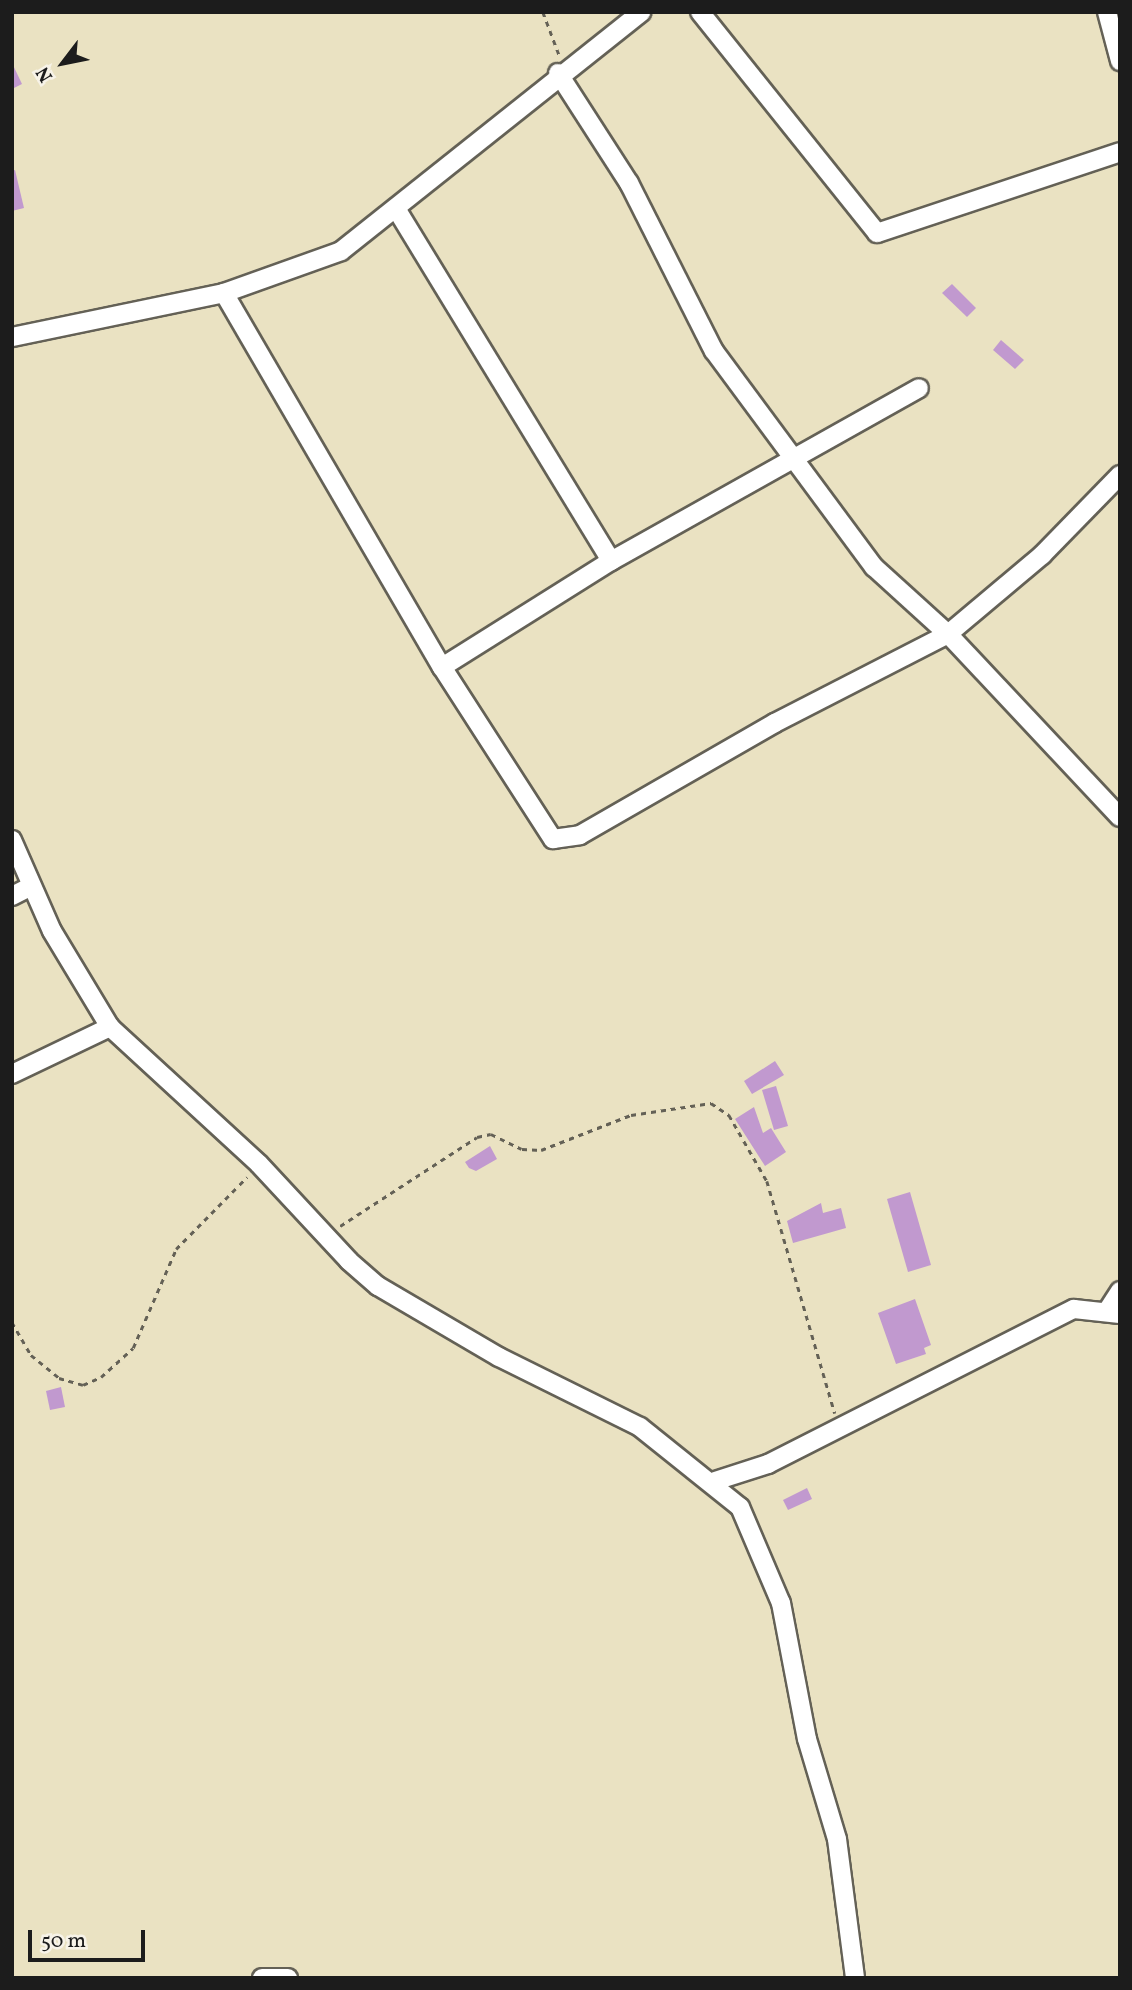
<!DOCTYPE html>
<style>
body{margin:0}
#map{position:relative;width:1132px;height:1990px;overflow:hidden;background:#eae2c2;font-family:Vollkorn,serif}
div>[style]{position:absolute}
.building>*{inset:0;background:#c199cf}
.path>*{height:2.5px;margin-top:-1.25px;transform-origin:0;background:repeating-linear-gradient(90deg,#646156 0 5px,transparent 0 10px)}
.roads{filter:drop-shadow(2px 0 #646156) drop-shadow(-2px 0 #646156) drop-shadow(0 2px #646156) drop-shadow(0 -2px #646156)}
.minor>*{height:18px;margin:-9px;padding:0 9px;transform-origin:9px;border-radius:9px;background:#fff}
span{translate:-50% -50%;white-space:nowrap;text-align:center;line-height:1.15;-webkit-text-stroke:5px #f7f3e8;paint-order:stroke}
.frame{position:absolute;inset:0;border:14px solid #1c1c1c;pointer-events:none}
.north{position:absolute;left:28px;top:28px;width:70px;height:70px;-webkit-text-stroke:5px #f7f3e8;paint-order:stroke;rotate:238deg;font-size:19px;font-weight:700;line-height:28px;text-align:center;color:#1c1c1c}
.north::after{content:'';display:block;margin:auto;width:24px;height:32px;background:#1c1c1c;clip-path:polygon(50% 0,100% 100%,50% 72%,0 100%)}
.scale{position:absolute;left:28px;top:1930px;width:117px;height:32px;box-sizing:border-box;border:4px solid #1c1c1c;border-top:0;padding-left:9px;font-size:21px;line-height:24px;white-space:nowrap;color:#1c1c1c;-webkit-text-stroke:5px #f7f3e8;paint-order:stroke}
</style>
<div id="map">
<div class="building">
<div style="clip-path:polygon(12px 63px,22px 84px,12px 89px)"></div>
<div style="clip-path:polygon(15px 170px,24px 208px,12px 211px,12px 171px)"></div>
<div style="clip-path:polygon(952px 284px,976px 308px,967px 317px,942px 293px)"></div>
<div style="clip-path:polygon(1001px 340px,1024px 360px,1015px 369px,993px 350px)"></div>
<div style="clip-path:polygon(775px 1061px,784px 1075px,752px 1094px,744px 1081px)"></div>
<div style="clip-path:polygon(776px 1086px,788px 1126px,774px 1130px,762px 1090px)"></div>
<div style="clip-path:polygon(754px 1107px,763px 1133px,771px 1128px,786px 1152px,765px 1166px,735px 1119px)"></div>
<div style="clip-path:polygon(490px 1146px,497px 1159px,476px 1171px,469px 1168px,465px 1162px)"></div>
<div style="clip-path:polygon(910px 1192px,931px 1265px,908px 1272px,887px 1199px)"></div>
<div style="clip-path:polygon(821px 1203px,823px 1213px,841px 1208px,846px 1228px,793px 1243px,787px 1221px)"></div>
<div style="clip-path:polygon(915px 1299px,931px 1345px,924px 1348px,926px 1354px,896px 1364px,878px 1313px)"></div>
<div style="clip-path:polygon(61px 1387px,65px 1407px,50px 1410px,46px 1391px)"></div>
<div style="clip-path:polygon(807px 1488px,812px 1499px,788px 1510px,783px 1500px)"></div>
</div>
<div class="path">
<div style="left:543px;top:12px;width:48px;rotate:69.3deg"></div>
<div style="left:340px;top:1226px;width:163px;rotate:-33deg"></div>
<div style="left:477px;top:1137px;width:14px;rotate:-12deg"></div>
<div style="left:491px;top:1134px;width:34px;rotate:26deg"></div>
<div style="left:522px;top:1149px;width:19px;rotate:3deg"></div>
<div style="left:541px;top:1150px;width:97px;rotate:-21.3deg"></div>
<div style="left:631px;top:1115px;width:81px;rotate:-8.5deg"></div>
<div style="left:711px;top:1103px;width:22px;rotate:34deg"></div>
<div style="left:729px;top:1115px;width:76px;rotate:60.1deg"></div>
<div style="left:767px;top:1181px;width:242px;rotate:73.7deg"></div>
<div style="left:12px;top:1322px;width:38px;rotate:60deg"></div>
<div style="left:31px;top:1355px;width:36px;rotate:39deg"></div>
<div style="left:59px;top:1378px;width:25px;rotate:16deg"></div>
<div style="left:83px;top:1385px;width:20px;rotate:-24deg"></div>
<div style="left:101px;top:1377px;width:43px;rotate:-42.2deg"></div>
<div style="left:133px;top:1348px;width:108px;rotate:-66.5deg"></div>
<div style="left:176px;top:1249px;width:101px;rotate:-45.4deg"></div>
</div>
<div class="roads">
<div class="minor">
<div style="left:700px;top:12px;width:283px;rotate:51.3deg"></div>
<div style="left:877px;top:233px;width:256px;rotate:-18.4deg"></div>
<div style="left:1107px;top:12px;width:51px;rotate:75.1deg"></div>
<div style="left:558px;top:73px;width:131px;rotate:57.2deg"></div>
<div style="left:629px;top:183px;width:188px;rotate:63.2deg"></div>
<div style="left:714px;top:351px;width:269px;rotate:53.5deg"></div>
<div style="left:874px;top:567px;width:100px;rotate:42.2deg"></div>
<div style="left:948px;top:634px;width:251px;rotate:46.8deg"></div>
<div style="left:397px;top:210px;width:411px;rotate:58.6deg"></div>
<div style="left:224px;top:293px;width:433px;rotate:59.8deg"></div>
<div style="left:442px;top:667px;width:205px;rotate:57.2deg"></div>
<div style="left:553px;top:839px;width:27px;rotate:-8deg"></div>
<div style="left:580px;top:835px;width:225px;rotate:-29.9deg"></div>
<div style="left:775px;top:723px;width:195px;rotate:-27.2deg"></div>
<div style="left:948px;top:634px;width:123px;rotate:-40deg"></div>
<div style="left:1042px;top:555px;width:112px;rotate:-45.7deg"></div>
<div style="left:12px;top:337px;width:217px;rotate:-11.7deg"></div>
<div style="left:224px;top:293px;width:124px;rotate:-19.7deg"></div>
<div style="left:341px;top:251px;width:384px;rotate:-38.5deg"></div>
<div style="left:442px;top:667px;width:199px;rotate:-32.1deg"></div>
<div style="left:611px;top:561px;width:353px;rotate:-29.3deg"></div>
<div style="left:12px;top:840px;width:99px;rotate:66.3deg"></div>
<div style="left:52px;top:931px;width:112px;rotate:58.9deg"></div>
<div style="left:110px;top:1027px;width:202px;rotate:42.6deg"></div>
<div style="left:259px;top:1164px;width:132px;rotate:47.1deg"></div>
<div style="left:349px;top:1261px;width:38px;rotate:41deg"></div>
<div style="left:378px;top:1286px;width:140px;rotate:30.4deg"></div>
<div style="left:499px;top:1357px;width:157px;rotate:26.4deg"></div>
<div style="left:640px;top:1427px;width:128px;rotate:38.7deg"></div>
<div style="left:740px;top:1507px;width:104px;rotate:66.9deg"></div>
<div style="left:781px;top:1603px;width:138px;rotate:79.2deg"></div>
<div style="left:807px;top:1739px;width:104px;rotate:73.3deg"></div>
<div style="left:837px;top:1839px;width:140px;rotate:82.6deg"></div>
<div style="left:12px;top:896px;width:22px;rotate:-27deg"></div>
<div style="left:12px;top:1074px;width:109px;rotate:-25.6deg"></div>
<div style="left:1107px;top:1311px;width:24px;rotate:-57deg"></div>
<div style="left:715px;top:1481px;width:56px;rotate:-17.8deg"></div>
<div style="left:768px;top:1464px;width:343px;rotate:-26.9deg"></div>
<div style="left:1074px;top:1309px;width:46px;rotate:6.2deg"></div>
<div style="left:262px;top:1978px;width:26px"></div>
</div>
</div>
<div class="frame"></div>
<div class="north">N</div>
<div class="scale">50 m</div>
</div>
